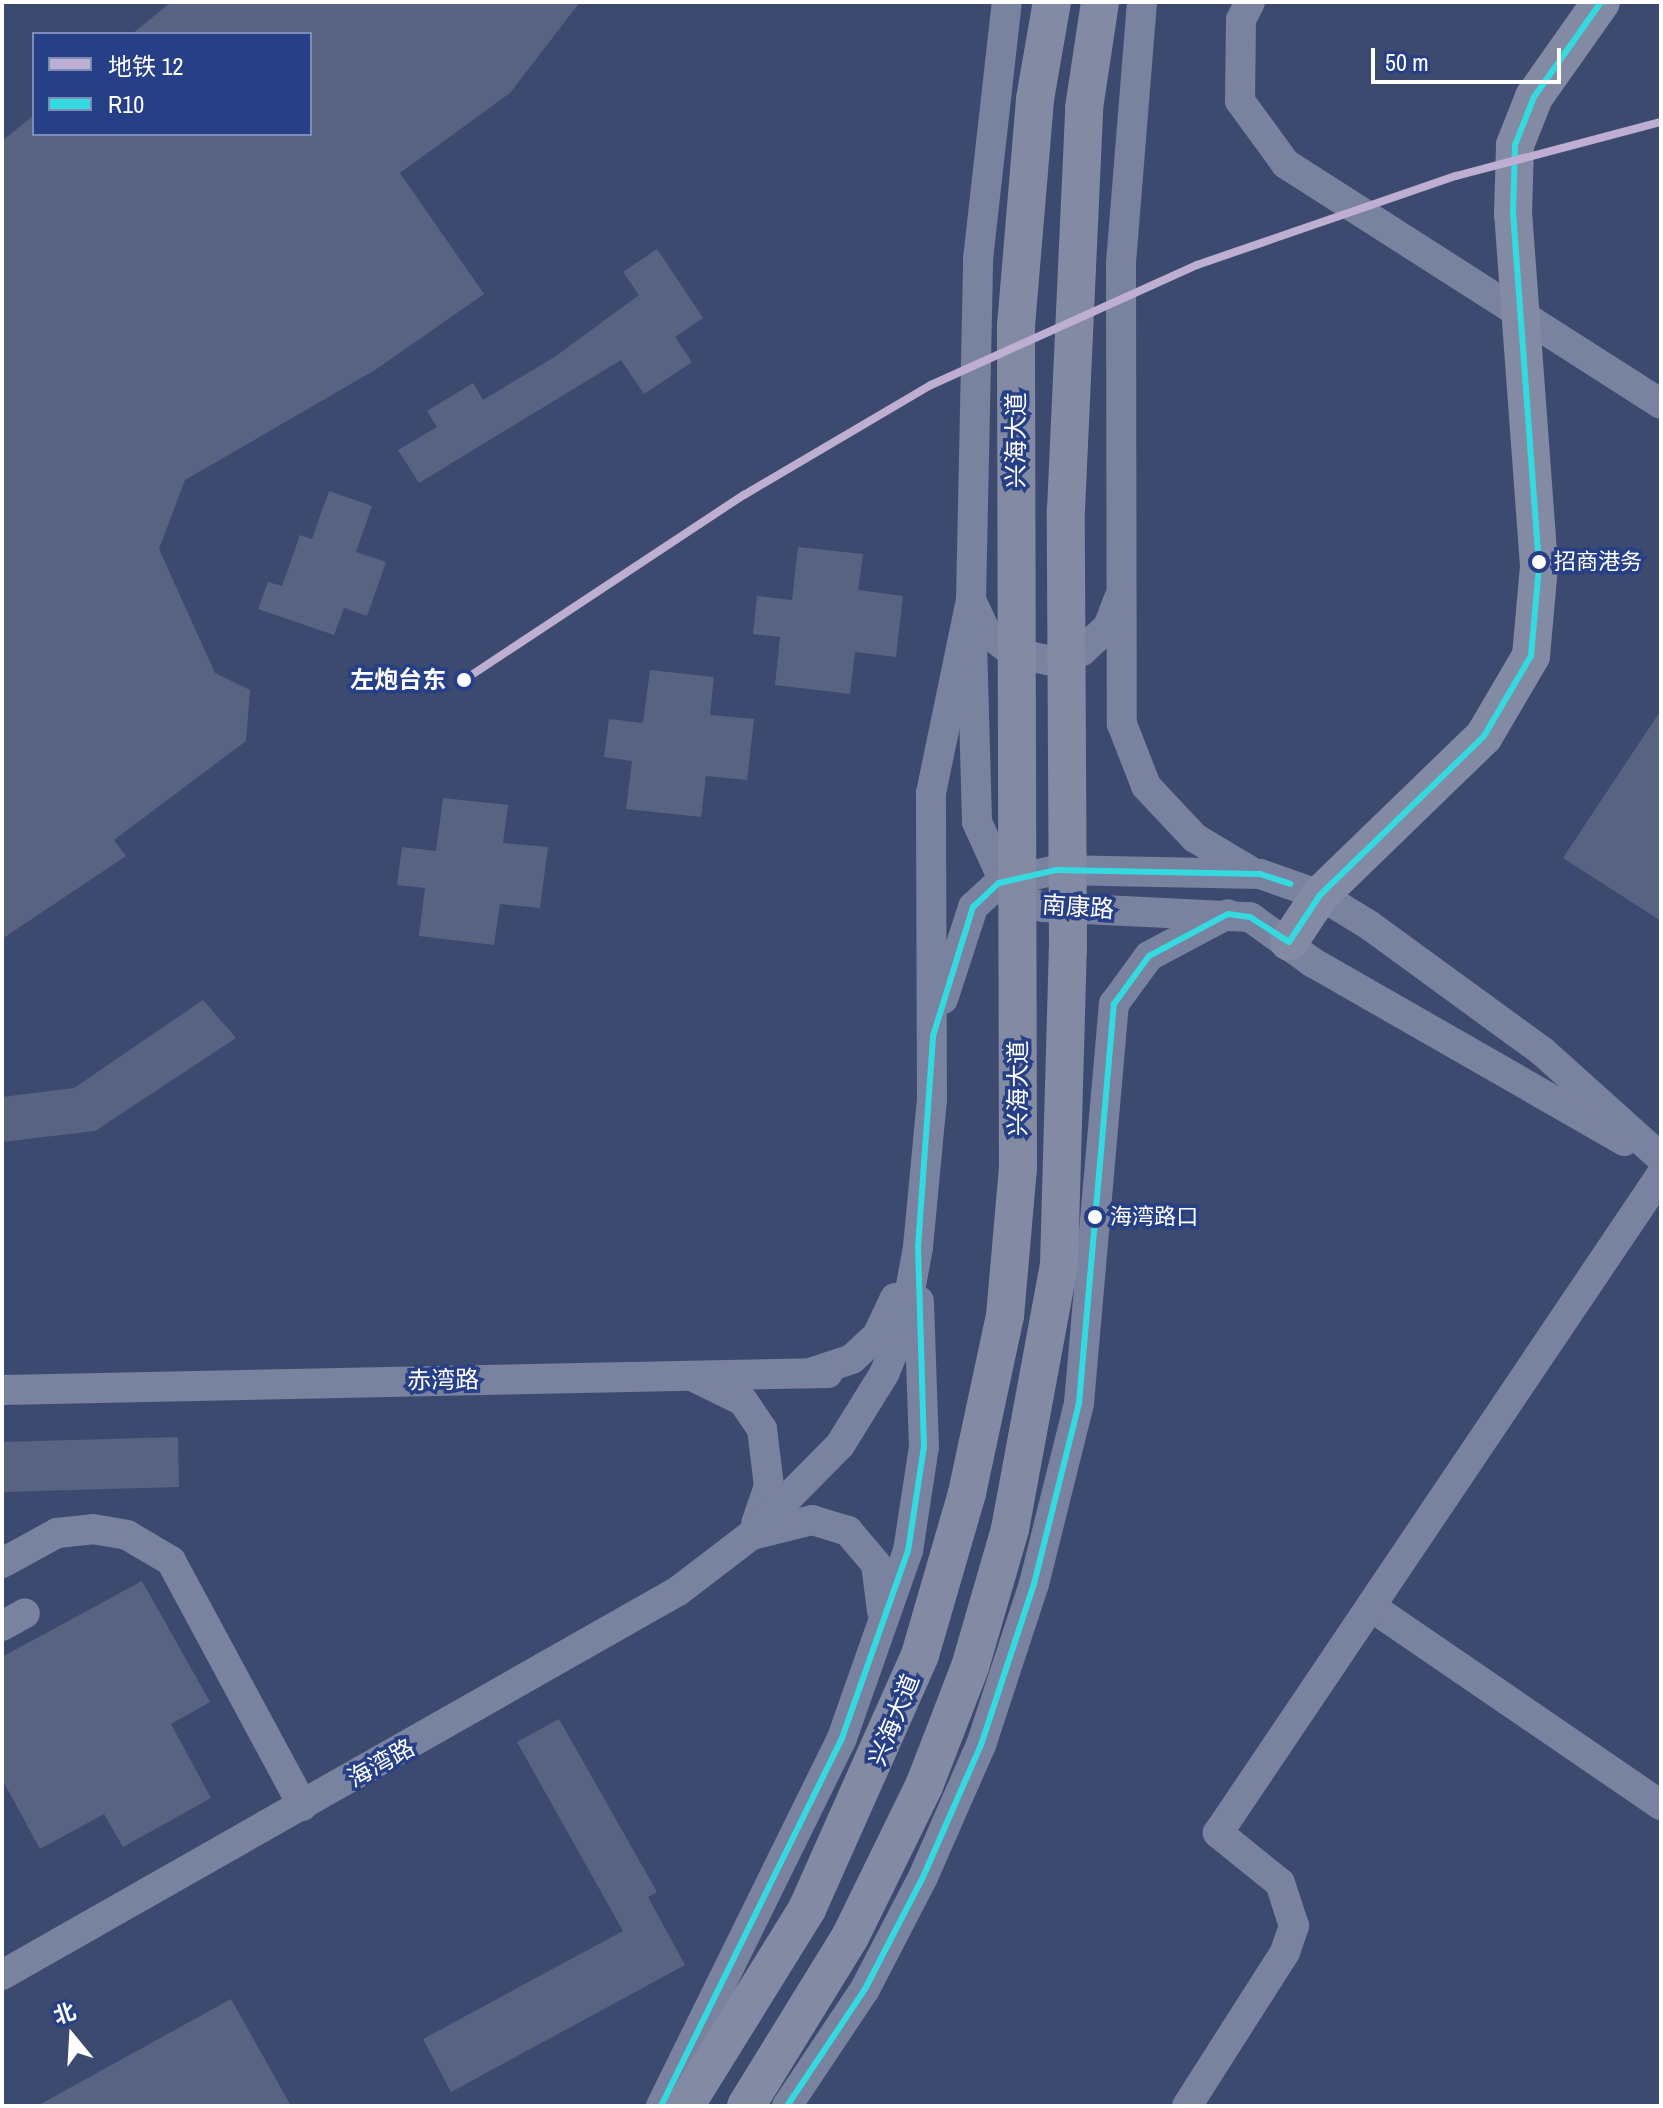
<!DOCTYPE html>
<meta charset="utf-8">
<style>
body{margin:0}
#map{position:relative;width:1663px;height:2108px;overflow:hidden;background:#3d4a70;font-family:"Archivo Narrow","Noto Sans SC",sans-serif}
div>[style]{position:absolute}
.building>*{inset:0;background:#586381}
.minor>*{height:30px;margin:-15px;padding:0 15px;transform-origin:15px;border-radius:15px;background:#79829e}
.major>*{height:38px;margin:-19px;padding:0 19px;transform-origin:19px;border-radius:19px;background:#828ba3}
.major-bridge>*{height:38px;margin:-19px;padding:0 19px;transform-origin:19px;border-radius:19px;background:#828ba3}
.bus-1>*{height:6px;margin:-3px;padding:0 3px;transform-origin:3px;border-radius:3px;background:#34dae0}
.metro-1>*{height:8px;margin:-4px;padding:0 4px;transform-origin:4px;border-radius:4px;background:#beaed1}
.dots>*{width:22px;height:22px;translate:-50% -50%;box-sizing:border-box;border:4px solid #273f86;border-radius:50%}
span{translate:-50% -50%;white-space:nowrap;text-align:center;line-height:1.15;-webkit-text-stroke:7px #273f86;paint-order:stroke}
.bus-label{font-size:22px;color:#fff}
.left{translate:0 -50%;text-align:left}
.street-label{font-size:24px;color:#fff}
.stop-label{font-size:24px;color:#fff;font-weight:700}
.right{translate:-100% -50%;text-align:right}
.frame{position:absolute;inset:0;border:4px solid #fff;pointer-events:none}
.legend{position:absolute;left:32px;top:32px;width:280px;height:104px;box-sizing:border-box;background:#273f86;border:2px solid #7d8cb6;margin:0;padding:10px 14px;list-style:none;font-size:24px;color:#fff}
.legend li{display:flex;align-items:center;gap:16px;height:40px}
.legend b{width:40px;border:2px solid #7d8cb6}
.north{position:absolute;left:32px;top:1996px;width:80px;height:80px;-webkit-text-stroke:6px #273f86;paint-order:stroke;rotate:342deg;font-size:22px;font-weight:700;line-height:32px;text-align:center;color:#fff}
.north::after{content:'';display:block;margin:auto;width:28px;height:36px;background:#fff;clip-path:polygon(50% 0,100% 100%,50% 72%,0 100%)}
.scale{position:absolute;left:1371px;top:48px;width:190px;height:36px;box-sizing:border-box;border:4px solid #fff;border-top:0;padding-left:10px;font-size:24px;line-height:28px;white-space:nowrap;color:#fff;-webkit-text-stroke:6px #273f86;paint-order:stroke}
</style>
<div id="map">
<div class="building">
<div style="clip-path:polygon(171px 2px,580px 2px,510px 93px,400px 173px,484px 294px,375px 370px,185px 480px,159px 549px,215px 673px,250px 690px,246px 741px,114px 840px,126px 856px,2px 939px,2px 141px,34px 115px,34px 134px,310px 134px,310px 34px,132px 34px)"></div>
<div style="clip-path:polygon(657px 249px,703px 318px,675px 337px,692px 362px,644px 394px,621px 360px,419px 483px,398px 450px,437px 427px,427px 411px,473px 383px,483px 400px,556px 356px,639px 295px,623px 272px)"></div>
<div style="clip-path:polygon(329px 491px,372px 506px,356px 552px,386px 562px,367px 616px,344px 608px,334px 635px,258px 609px,268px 582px,282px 586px,300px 535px,312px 539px)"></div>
<div style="clip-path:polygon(798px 547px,863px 554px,858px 590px,903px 596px,896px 657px,855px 652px,850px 694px,775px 685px,780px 637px,753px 634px,757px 596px,792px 600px)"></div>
<div style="clip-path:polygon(650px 670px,714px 677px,710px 715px,754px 719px,747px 780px,706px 776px,701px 817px,626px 809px,632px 761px,604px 757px,609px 719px,643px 723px)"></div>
<div style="clip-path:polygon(1661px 710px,1661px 921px,1563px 858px)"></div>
<div style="clip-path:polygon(443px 798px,508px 805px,503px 843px,548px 847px,540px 908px,500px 904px,494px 945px,419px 936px,425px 888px,397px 885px,402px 847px,436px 851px)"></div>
<div style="clip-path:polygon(203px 1000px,236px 1038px,95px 1131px,2px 1142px,2px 1097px,74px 1088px)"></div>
<div style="clip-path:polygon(178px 1437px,179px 1487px,2px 1492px,2px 1442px)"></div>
<div style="clip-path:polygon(142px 1581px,210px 1702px,171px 1724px,211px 1798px,123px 1847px,104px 1814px,40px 1849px,2px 1779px,2px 1657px)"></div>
<div style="clip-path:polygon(559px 1719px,657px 1892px,648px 1897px,685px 1965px,451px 2092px,423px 2039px,623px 1931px,517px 1742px)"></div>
<div style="clip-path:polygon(231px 1999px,291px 2106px,37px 2106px)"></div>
</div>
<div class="minor">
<div style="left:1142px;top:2px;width:263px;rotate:94.6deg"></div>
<div style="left:1121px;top:264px;width:460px;rotate:89.9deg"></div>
<div style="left:1122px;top:724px;width:66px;rotate:68.8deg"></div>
<div style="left:1146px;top:786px;width:71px;rotate:46.7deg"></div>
<div style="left:1195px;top:838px;width:64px;rotate:31deg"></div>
<div style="left:1250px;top:2px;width:20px;rotate:117deg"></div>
<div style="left:1241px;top:20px;width:81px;rotate:90.7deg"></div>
<div style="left:1240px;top:101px;width:78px;rotate:53.9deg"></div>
<div style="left:1286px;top:164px;width:445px;rotate:32.6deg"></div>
<div style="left:972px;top:602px;width:33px;rotate:65deg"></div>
<div style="left:986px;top:632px;width:35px;rotate:37deg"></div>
<div style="left:1014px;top:653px;width:35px;rotate:12deg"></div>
<div style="left:1048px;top:660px;width:35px;rotate:-15deg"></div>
<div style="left:1082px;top:651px;width:35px;rotate:-43deg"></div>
<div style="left:1108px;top:627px;width:30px;rotate:-69deg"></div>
<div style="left:972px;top:642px;width:180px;rotate:88.4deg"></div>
<div style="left:977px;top:822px;width:80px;rotate:65.7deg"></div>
<div style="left:1010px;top:895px;width:35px;rotate:20deg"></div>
<div style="left:1043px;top:907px;width:207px;rotate:2.8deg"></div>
<div style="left:1250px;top:917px;width:77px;rotate:36deg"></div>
<div style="left:1312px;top:962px;width:360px;rotate:29.8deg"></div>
<div style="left:943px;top:999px;width:97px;rotate:-71.9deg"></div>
<div style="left:973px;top:907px;width:35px;rotate:-43deg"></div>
<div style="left:999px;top:883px;width:58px;rotate:-12.8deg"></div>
<div style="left:1056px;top:870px;width:204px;rotate:1.1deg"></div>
<div style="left:1260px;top:874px;width:64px;rotate:19.3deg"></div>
<div style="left:1320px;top:895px;width:57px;rotate:31.5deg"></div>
<div style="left:1369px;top:925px;width:215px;rotate:36.1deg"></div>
<div style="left:1543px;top:1052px;width:159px;rotate:41.9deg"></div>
<div style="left:810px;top:1373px;width:44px;rotate:-18.4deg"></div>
<div style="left:852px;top:1359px;width:34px;rotate:-43deg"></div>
<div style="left:877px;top:1336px;width:42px;rotate:-64.7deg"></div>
<div style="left:696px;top:1378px;width:52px;rotate:26.1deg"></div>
<div style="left:743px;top:1401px;width:34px;rotate:56deg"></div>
<div style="left:762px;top:1429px;width:57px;rotate:83deg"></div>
<div style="left:769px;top:1486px;width:39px;rotate:109deg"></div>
<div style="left:2px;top:1390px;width:826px;rotate:-1.18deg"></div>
<div style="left:756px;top:1534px;width:58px;rotate:-14deg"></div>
<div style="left:812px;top:1520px;width:38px;rotate:17deg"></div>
<div style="left:848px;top:1531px;width:43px;rotate:49.7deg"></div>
<div style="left:876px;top:1564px;width:47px;rotate:82.7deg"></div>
<div style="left:2px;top:1563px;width:63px;rotate:-28.6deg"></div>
<div style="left:57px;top:1533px;width:36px;rotate:-6deg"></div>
<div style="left:93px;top:1529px;width:35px;rotate:10deg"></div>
<div style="left:127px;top:1535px;width:51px;rotate:30.6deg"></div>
<div style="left:171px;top:1561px;width:278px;rotate:61.7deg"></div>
<div style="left:1373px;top:1608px;width:349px;rotate:34.4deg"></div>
<div style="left:2px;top:1626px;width:26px;rotate:-29deg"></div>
<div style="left:2px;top:1975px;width:777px;rotate:-29.6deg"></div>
<div style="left:678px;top:1591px;width:91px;rotate:-37.4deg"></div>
<div style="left:750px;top:1536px;width:128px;rotate:-45.3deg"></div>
<div style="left:840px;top:1445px;width:84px;rotate:-58.2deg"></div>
<div style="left:884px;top:1374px;width:49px;rotate:-67.1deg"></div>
<div style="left:903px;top:1329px;width:83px;rotate:-79.6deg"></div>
<div style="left:918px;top:1247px;width:148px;rotate:-84.6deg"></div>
<div style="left:932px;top:1100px;width:307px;rotate:-90.2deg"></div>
<div style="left:931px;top:793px;width:197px;rotate:-78.3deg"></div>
<div style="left:971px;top:600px;width:341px;rotate:-88.8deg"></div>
<div style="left:978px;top:259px;width:259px;rotate:-83.6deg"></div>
<div style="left:661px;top:2106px;width:410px;rotate:-63.8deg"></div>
<div style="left:842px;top:1738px;width:198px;rotate:-70.6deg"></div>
<div style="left:908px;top:1551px;width:105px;rotate:-81.3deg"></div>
<div style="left:924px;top:1447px;width:146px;rotate:-92deg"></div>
<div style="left:787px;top:2106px;width:141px;rotate:-56.3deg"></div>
<div style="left:865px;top:1989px;width:126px;rotate:-62.6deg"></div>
<div style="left:923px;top:1877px;width:144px;rotate:-66.3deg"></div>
<div style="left:981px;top:1745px;width:169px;rotate:-71.8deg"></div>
<div style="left:1034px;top:1584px;width:187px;rotate:-76deg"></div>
<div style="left:1079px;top:1403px;width:401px;rotate:-85deg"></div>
<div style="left:1114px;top:1004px;width:59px;rotate:-53.9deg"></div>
<div style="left:1149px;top:956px;width:89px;rotate:-28deg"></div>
<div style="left:1187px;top:2106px;width:183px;rotate:-57.5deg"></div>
<div style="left:1285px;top:1952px;width:28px;rotate:-71deg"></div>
<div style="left:1294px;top:1926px;width:45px;rotate:-108deg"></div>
<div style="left:1280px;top:1883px;width:80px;rotate:-141.1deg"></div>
<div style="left:1218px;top:1833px;width:793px;rotate:-56.05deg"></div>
</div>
<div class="major">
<div style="left:1035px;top:99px;width:98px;rotate:-80.1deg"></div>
<div style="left:1084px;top:108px;width:107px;rotate:-81.4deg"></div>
<div style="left:1289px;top:942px;width:56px;rotate:-56.6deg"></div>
<div style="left:1320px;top:895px;width:228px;rotate:-44.1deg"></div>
<div style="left:1484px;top:736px;width:93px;rotate:-59.6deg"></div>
<div style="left:1531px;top:656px;width:90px;rotate:-84.9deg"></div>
<div style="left:1539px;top:566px;width:353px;rotate:-94.2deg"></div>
<div style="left:1513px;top:214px;width:69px;rotate:-88.3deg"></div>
<div style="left:1515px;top:145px;width:52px;rotate:-68.4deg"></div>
<div style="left:1534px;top:97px;width:116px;rotate:-54.8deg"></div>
<div style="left:685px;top:2106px;width:232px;rotate:-58.2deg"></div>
<div style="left:746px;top:2106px;width:198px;rotate:-58.4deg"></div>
</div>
<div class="major-bridge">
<div style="left:807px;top:1909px;width:278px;rotate:-66deg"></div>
<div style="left:920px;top:1655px;width:169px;rotate:-73.8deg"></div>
<div style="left:967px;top:1493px;width:181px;rotate:-77.9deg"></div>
<div style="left:1005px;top:1316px;width:150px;rotate:-85deg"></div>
<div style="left:1018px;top:1167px;width:841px;rotate:-90.14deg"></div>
<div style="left:1016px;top:326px;width:228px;rotate:-85.2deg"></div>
<div style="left:850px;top:1937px;width:168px;rotate:-63.9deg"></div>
<div style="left:924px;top:1786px;width:128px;rotate:-68.9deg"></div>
<div style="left:970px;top:1667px;width:144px;rotate:-73.8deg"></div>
<div style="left:1010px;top:1529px;width:269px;rotate:-79.5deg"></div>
<div style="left:1059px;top:1265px;width:316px;rotate:-88.4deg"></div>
<div style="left:1068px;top:949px;width:439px;rotate:-90.3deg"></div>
<div style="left:1066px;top:510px;width:402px;rotate:-87.4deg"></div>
</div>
<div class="bus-1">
<div style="left:661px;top:2106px;width:410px;rotate:-63.8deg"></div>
<div style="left:842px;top:1738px;width:198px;rotate:-70.6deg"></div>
<div style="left:908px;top:1551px;width:105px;rotate:-81.3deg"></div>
<div style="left:924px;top:1447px;width:200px;rotate:-91.7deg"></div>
<div style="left:918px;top:1247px;width:212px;rotate:-85.9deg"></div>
<div style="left:933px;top:1036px;width:135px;rotate:-72.8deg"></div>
<div style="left:973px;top:907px;width:35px;rotate:-43deg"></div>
<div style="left:999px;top:883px;width:58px;rotate:-12.8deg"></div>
<div style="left:1056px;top:870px;width:204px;rotate:1.1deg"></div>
<div style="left:1260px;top:874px;width:32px;rotate:18deg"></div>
<div style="left:787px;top:2106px;width:141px;rotate:-56.3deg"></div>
<div style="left:865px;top:1989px;width:126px;rotate:-62.6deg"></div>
<div style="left:923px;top:1877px;width:144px;rotate:-66.3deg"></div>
<div style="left:981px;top:1745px;width:169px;rotate:-71.8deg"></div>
<div style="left:1034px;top:1584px;width:187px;rotate:-76deg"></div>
<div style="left:1079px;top:1403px;width:401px;rotate:-85deg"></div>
<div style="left:1114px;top:1004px;width:59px;rotate:-53.9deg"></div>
<div style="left:1149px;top:956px;width:89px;rotate:-28deg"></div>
<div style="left:1228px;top:914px;width:22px;rotate:8deg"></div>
<div style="left:1250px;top:917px;width:46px;rotate:32.7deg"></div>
<div style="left:1289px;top:942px;width:56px;rotate:-56.6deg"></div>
<div style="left:1320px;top:895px;width:228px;rotate:-44.1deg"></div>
<div style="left:1484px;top:736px;width:93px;rotate:-59.6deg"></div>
<div style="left:1531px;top:656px;width:90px;rotate:-84.9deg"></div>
<div style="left:1539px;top:566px;width:353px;rotate:-94.2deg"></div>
<div style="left:1513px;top:214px;width:69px;rotate:-88.3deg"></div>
<div style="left:1515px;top:145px;width:52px;rotate:-68.4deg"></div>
<div style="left:1534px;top:97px;width:116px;rotate:-54.8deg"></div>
</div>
<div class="metro-1">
<div style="left:464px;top:680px;width:336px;rotate:-33.5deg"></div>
<div style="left:744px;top:495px;width:217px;rotate:-30.5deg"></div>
<div style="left:931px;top:385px;width:292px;rotate:-24.3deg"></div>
<div style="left:1197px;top:265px;width:274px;rotate:-19deg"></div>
<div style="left:1456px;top:176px;width:212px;rotate:-14.8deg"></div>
</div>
<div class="dots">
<div style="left:1539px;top:562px;background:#fff"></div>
<div style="left:464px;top:680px;background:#fff"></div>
<div style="left:1095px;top:1217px;background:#fff"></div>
</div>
<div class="bus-label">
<span class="left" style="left:1554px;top:562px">招商港务</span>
<span class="left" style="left:1110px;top:1217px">海湾路口</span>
</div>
<div class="street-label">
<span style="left:1016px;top:440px;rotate:-90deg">兴海大道</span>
<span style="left:1078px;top:907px;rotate:4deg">南康路</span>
<span style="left:1018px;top:1088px;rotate:-90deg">兴海大道</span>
<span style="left:443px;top:1380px;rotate:-1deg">赤湾路</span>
<span style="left:894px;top:1720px;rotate:-68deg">兴海大道</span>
<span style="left:381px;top:1763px;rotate:-29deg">海湾路</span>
</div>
<div class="stop-label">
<span class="right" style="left:446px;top:680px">左炮台东</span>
</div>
<div class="frame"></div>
<ul class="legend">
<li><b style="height:10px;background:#beaed1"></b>地铁 12</li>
<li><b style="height:10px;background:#34dae0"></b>R10</li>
</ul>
<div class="north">北</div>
<div class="scale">50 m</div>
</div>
